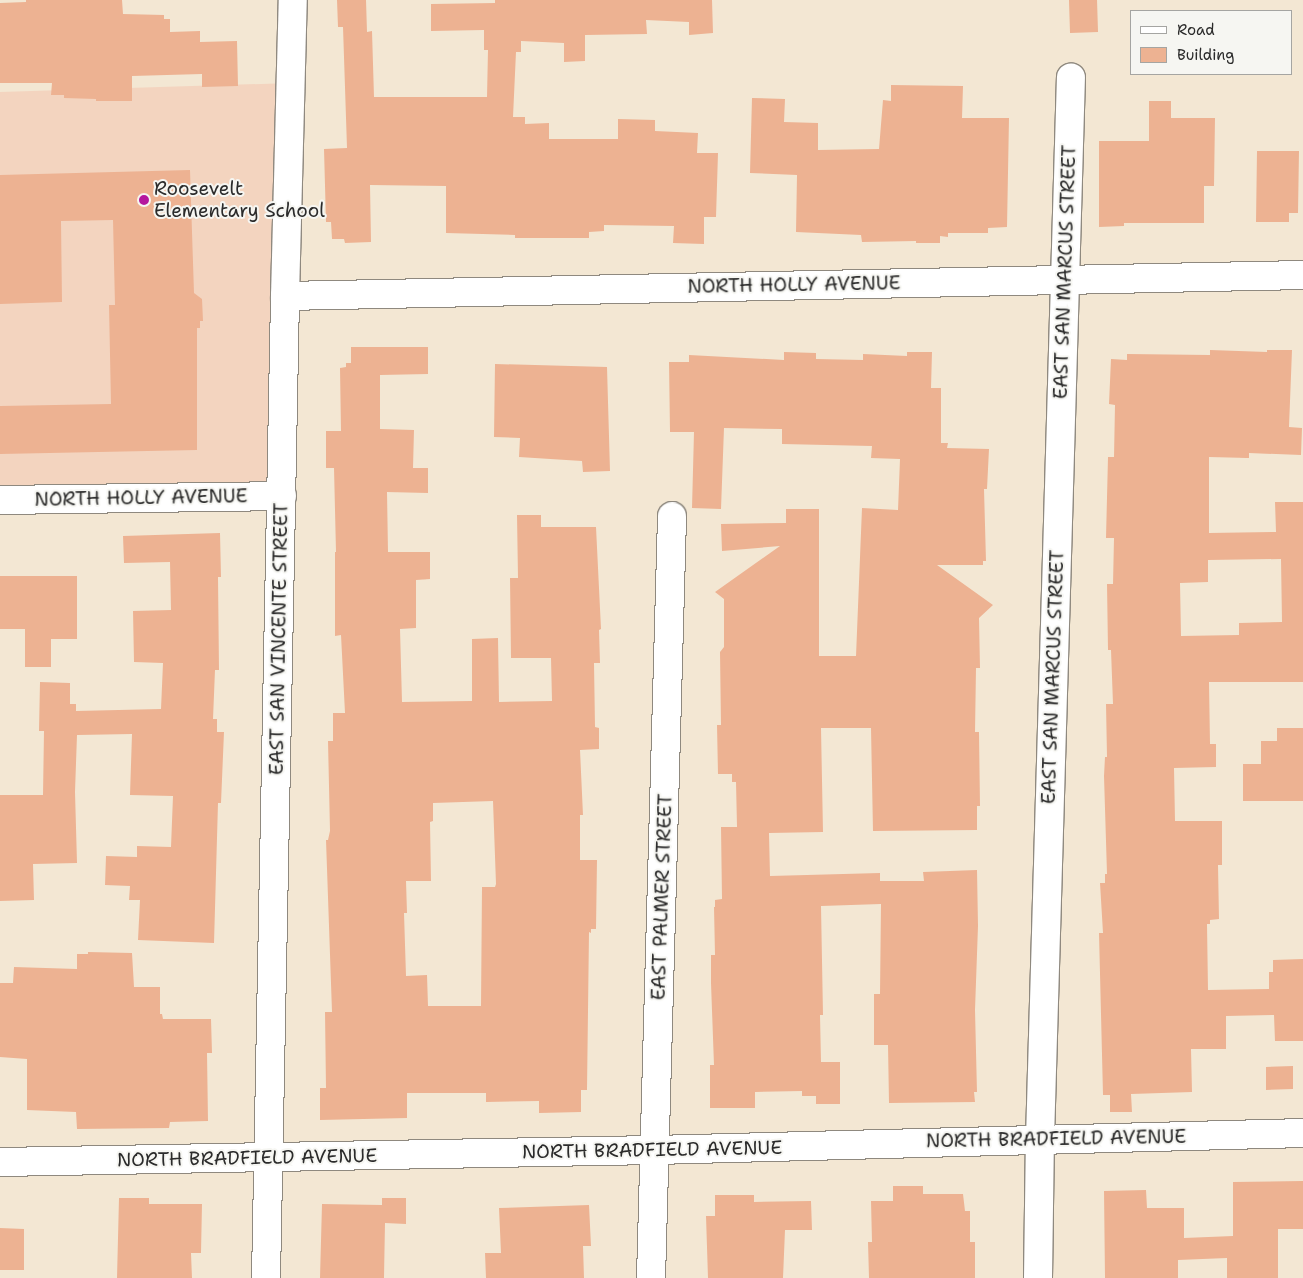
<!DOCTYPE html>
<style>
body{margin:0}
#map{position:relative;width:1303px;height:1278px;overflow:hidden;background:#f3e7d3;font-family:"Shantell Sans",sans-serif}
div>[style]{position:absolute}
.built>*{inset:0;background:#f3d4bf}
.building>*{inset:0;background:#edb292}
.roads{filter:drop-shadow(1px 0 #8f897f) drop-shadow(-1px 0 #8f897f) drop-shadow(0 1px #8f897f) drop-shadow(0 -1px #8f897f)}
.minor>*{height:28px;margin:-14px;padding:0 14px;transform-origin:14px;border-radius:14px;background:#fff}
.dots>*{width:14px;height:14px;translate:-50% -50%;box-sizing:border-box;border:2px solid #f6f6f2;border-radius:50%}
span{translate:-50% -50%;white-space:nowrap;text-align:center;line-height:1.15;-webkit-text-stroke:4px #f6f6f2;paint-order:stroke}
.poi-label{font-size:19px;color:#2b2b2b}
.left{translate:0 -50%;text-align:left}
.street-label{font-size:19px;color:#2b2b2b}
.legend{position:absolute;left:1130px;top:10px;width:162px;height:65px;box-sizing:border-box;background:#f6f6f2;border:1px solid #a5a5a2;margin:0;padding:6px 9px;list-style:none;font-size:15px;color:#2b2b2b}
.legend li{display:flex;align-items:center;gap:10px;height:25px}
.legend b{width:25px;border:1px solid #a5a5a2}
</style>
<div id="map">
<div class="built">
<div style="clip-path:polygon(291px 83px,282px 496px,0 500px,0 92px)"></div>
</div>
<div class="building">
<div style="clip-path:polygon(26px 0,122px 0,123px 14px,164px 15px,164px 19px,170px 19px,170px 32px,200px 31px,200px 42px,237px 41px,238px 86px,202px 87px,202px 74px,132px 76px,132px 101px,96px 101px,96px 99px,64px 98px,64px 95px,51px 95px,52px 83px,0 83px,0 3px,26px 2px)"></div>
<div style="clip-path:polygon(337px 0,366px 0,367px 32px,372px 31px,374px 97px,487px 97px,488px 50px,484px 50px,484px 30px,431px 31px,431px 4px,495px 3px,495px 0,712px 0,713px 33px,689px 35px,689px 22px,646px 20px,647px 34px,585px 35px,585px 61px,564px 62px,564px 43px,521px 41px,521px 52px,516px 52px,513px 117px,525px 117px,525px 124px,549px 123px,549px 139px,618px 139px,618px 119px,655px 120px,655px 131px,698px 133px,697px 153px,718px 153px,716px 217px,704px 217px,704px 244px,673px 243px,674px 226px,604px 225px,604px 231px,589px 232px,589px 238px,515px 238px,515px 235px,446px 233px,446px 186px,370px 185px,371px 242px,345px 243px,344px 239px,332px 239px,331px 222px,326px 222px,324px 149px,347px 148px,343px 27px,338px 27px)"></div>
<div style="clip-path:polygon(1069px 0,1097px 0,1098px 32px,1070px 33px)"></div>
<div style="clip-path:polygon(891px 85px,963px 86px,962px 118px,1009px 118px,1007px 227px,988px 228px,988px 233px,948px 233px,948px 237px,940px 236px,940px 243px,916px 243px,916px 241px,862px 242px,861px 235px,796px 232px,797px 175px,750px 173px,752px 98px,785px 99px,784px 122px,818px 123px,818px 150px,879px 149px,883px 100px,891px 101px)"></div>
<div style="clip-path:polygon(1149px 101px,1171px 101px,1171px 118px,1215px 118px,1214px 186px,1204px 186px,1204px 223px,1124px 223px,1124px 226px,1099px 227px,1099px 141px,1149px 141px)"></div>
<div style="clip-path:polygon(1257px 151px,1299px 151px,1298px 213px,1289px 213px,1289px 222px,1256px 222px)"></div>
<div style="clip-path:polygon(190px 170px,194px 293px,202px 299px,203px 321px,200px 321px,200px 328px,197px 328px,197px 450px,0 454px,0 406px,111px 404px,109px 305px,115px 305px,113px 220px,61px 221px,62px 302px,0 304px,0 175px)"></div>
<div style="clip-path:polygon(evenodd,351px 347px,428px 347px,428px 374px,380px 375px,380px 429px,414px 430px,413px 468px,428px 468px,428px 493px,387px 492px,388px 552px,430px 552px,430px 579px,416px 580px,416px 628px,400px 629px,402px 702px,472px 701px,472px 639px,498px 638px,499px 702px,552px 701px,551px 658px,511px 658px,510px 578px,518px 578px,517px 515px,541px 515px,541px 527px,596px 527px,601px 629px,599px 630px,600px 663px,594px 663px,595px 727px,599px 728px,599px 749px,580px 750px,583px 815px,580px 815px,580px 860px,597px 860px,596px 929px,591px 929px,591px 933px,589px 932px,587px 1090px,581px 1090px,581px 1112px,539px 1113px,539px 1101px,486px 1102px,486px 1093px,407px 1093px,407px 1118px,320px 1120px,320px 1088px,326px 1088px,325px 1012px,332px 1012px,326px 840px,328px 840px,330px 831px,328px 741px,333px 741px,333px 713px,345px 713px,341px 635px,335px 636px,335px 552px,336px 552px,334px 468px,326px 468px,326px 431px,341px 431px,340px 368px,346px 367px,346px 363px,351px 363px,351px 347px,493px 801px,496px 884px,495px 887px,482px 887px,481px 1006px,428px 1006px,427px 975px,406px 976px,404px 913px,407px 913px,406px 881px,431px 881px,430px 822px,433px 821px,433px 803px,493px 801px)"></div>
<div style="clip-path:polygon(evenodd,1210px 350px,1267px 352px,1267px 350px,1292px 350px,1289px 427px,1302px 428px,1301px 455px,1249px 453px,1249px 458px,1209px 457px,1209px 533px,1276px 532px,1275px 502px,1303px 502px,1303px 682px,1209px 682px,1210px 744px,1216px 744px,1216px 767px,1174px 768px,1175px 821px,1222px 821px,1222px 865px,1218px 865px,1219px 919px,1210px 920px,1210px 924px,1207px 924px,1208px 990px,1269px 989px,1269px 972px,1273px 972px,1273px 960px,1303px 959px,1303px 1041px,1275px 1041px,1274px 1015px,1226px 1016px,1226px 1049px,1191px 1049px,1192px 1092px,1131px 1094px,1132px 1112px,1110px 1112px,1110px 1095px,1103px 1095px,1099px 933px,1103px 933px,1100px 883px,1105px 883px,1105px 874px,1107px 874px,1104px 776px,1105px 757px,1107px 757px,1106px 704px,1113px 704px,1111px 650px,1108px 650px,1107px 584px,1113px 584px,1114px 538px,1106px 538px,1108px 457px,1114px 457px,1115px 405px,1109px 404px,1111px 359px,1127px 360px,1127px 354px,1210px 355px,1210px 350px,1281px 559px,1282px 622px,1239px 623px,1239px 635px,1181px 636px,1180px 583px,1208px 582px,1208px 560px,1281px 559px)"></div>
<div style="clip-path:polygon(784px 352px,816px 353px,816px 359px,863px 360px,863px 354px,907px 356px,907px 352px,932px 352px,931px 388px,941px 388px,941px 443px,948px 443px,947px 448px,989px 449px,987px 489px,984px 489px,986px 561px,983px 561px,983px 565px,937px 565px,993px 605px,979px 618px,980px 668px,976px 668px,975px 732px,979px 732px,980px 806px,977px 806px,977px 830px,873px 831px,871px 728px,821px 728px,823px 832px,769px 833px,770px 876px,880px 873px,880px 881px,924px 881px,923px 872px,977px 870px,978px 926px,975px 1010px,977px 1092px,974px 1092px,975px 1102px,889px 1103px,888px 1045px,874px 1045px,874px 994px,880px 994px,881px 904px,821px 906px,823px 1015px,820px 1015px,821px 1062px,840px 1062px,840px 1104px,816px 1104px,816px 1096px,802px 1096px,802px 1091px,755px 1092px,755px 1108px,710px 1108px,710px 1065px,714px 1065px,711px 983px,711px 955px,715px 955px,714px 907px,715px 907px,715px 900px,722px 899px,721px 827px,737px 827px,736px 782px,732px 782px,732px 774px,718px 774px,717px 725px,721px 725px,720px 652px,724px 647px,724px 599px,715px 592px,780px 546px,722px 551px,721px 524px,786px 523px,786px 509px,819px 509px,819px 656px,856px 656px,862px 508px,898px 510px,900px 459px,871px 458px,872px 446px,782px 444px,782px 429px,724px 428px,721px 509px,692px 508px,694px 432px,670px 432px,669px 362px,689px 362px,689px 355px,784px 360px)"></div>
<div style="clip-path:polygon(495px 364px,607px 367px,610px 471px,583px 472px,582px 461px,519px 457px,520px 438px,494px 437px)"></div>
<div style="clip-path:polygon(220px 533px,221px 577px,218px 577px,219px 670px,215px 670px,213px 719px,217px 719px,217px 732px,224px 732px,221px 803px,218px 803px,214px 943px,138px 940px,140px 900px,129px 900px,130px 886px,105px 885px,106px 856px,137px 857px,137px 846px,171px 847px,173px 796px,130px 795px,132px 734px,77px 735px,75px 792px,77px 863px,33px 864px,34px 900px,0 901px,0 795px,43px 795px,44px 731px,39px 731px,40px 682px,70px 683px,70px 704px,76px 704px,76px 711px,161px 709px,163px 663px,134px 662px,133px 611px,171px 610px,170px 562px,124px 563px,123px 536px)"></div>
<div style="clip-path:polygon(0 576px,77px 576px,77px 639px,51px 639px,51px 667px,25px 667px,25px 629px,0 629px)"></div>
<div style="clip-path:polygon(1277px 728px,1303px 728px,1303px 801px,1243px 801px,1243px 764px,1261px 764px,1261px 741px,1277px 741px)"></div>
<div style="clip-path:polygon(88px 952px,132px 953px,134px 987px,160px 987px,160px 1014px,162px 1014px,163px 1019px,211px 1019px,212px 1053px,207px 1053px,208px 1121px,170px 1122px,169px 1128px,77px 1129px,76px 1112px,27px 1110px,27px 1059px,0 1057px,0 983px,13px 983px,14px 967px,77px 969px,77px 954px,88px 954px)"></div>
<div style="clip-path:polygon(1293px 1066px,1293px 1089px,1266px 1090px,1266px 1067px)"></div>
<div style="clip-path:polygon(1303px 1181px,1303px 1229px,1278px 1229px,1278px 1278px,1227px 1278px,1227px 1258px,1178px 1260px,1178px 1278px,1105px 1278px,1104px 1191px,1146px 1190px,1147px 1208px,1184px 1208px,1184px 1238px,1233px 1236px,1233px 1182px)"></div>
<div style="clip-path:polygon(893px 1186px,923px 1186px,923px 1194px,963px 1194px,965px 1211px,970px 1211px,970px 1242px,975px 1242px,975px 1278px,869px 1278px,868px 1242px,872px 1242px,871px 1201px,893px 1201px)"></div>
<div style="clip-path:polygon(715px 1195px,754px 1195px,754px 1202px,811px 1201px,812px 1230px,785px 1230px,783px 1278px,708px 1278px,706px 1216px,715px 1216px)"></div>
<div style="clip-path:polygon(119px 1198px,149px 1198px,149px 1204px,202px 1204px,201px 1253px,191px 1253px,192px 1278px,117px 1278px)"></div>
<div style="clip-path:polygon(382px 1198px,406px 1198px,406px 1224px,385px 1223px,384px 1278px,320px 1278px,322px 1204px,382px 1205px)"></div>
<div style="clip-path:polygon(589px 1205px,591px 1246px,583px 1246px,584px 1278px,486px 1278px,485px 1253px,501px 1253px,499px 1208px)"></div>
<div style="clip-path:polygon(0 1228px,24px 1229px,24px 1270px,0 1270px)"></div>
</div>
<div class="roads">
<div class="minor">
<div style="left:285px;top:296px;width:1018px;rotate:-1.18deg"></div>
<div style="left:0;top:500px;width:282px;rotate:-0.8deg"></div>
<div style="left:0;top:1162px;width:655px;rotate:-1.05deg"></div>
<div style="left:655px;top:1150px;width:648px;rotate:-1.5deg"></div>
<div style="left:266px;top:1278px;width:982px;rotate:-88.89deg"></div>
<div style="left:285px;top:296px;width:296px;rotate:-88.5deg"></div>
<div style="left:651px;top:1278px;width:762px;rotate:-88.42deg"></div>
<div style="left:1038px;top:1278px;width:139px;rotate:-89.2deg"></div>
<div style="left:1040px;top:1139px;width:1062px;rotate:-88.33deg"></div>
</div>
</div>
<div class="dots">
<div style="left:144px;top:200px;background:#b5179e"></div>
</div>
<div class="poi-label">
<span class="left" style="left:154px;top:200px">Roosevelt<br>Elementary School</span>
</div>
<div class="street-label">
<span style="left:1065px;top:272px;rotate:-88deg">EAST SAN MARCUS STREET</span>
<span style="left:794px;top:285px;rotate:-1deg">NORTH HOLLY AVENUE</span>
<span style="left:141px;top:498px;rotate:-1deg">NORTH HOLLY AVENUE</span>
<span style="left:279px;top:639px;rotate:-89deg">EAST SAN VINCENTE STREET</span>
<span style="left:1053px;top:677px;rotate:-88deg">EAST SAN MARCUS STREET</span>
<span style="left:662px;top:897px;rotate:-88deg">EAST PALMER STREET</span>
<span style="left:1056px;top:1139px;rotate:-1deg">NORTH BRADFIELD AVENUE</span>
<span style="left:652px;top:1150px;rotate:-1deg">NORTH BRADFIELD AVENUE</span>
<span style="left:247px;top:1158px;rotate:-1deg">NORTH BRADFIELD AVENUE</span>
</div>
<ul class="legend">
<li><b style="height:6px;background:#fff"></b>Road</li>
<li><b style="height:14px;background:#edb292"></b>Building</li>
</ul>
</div>
